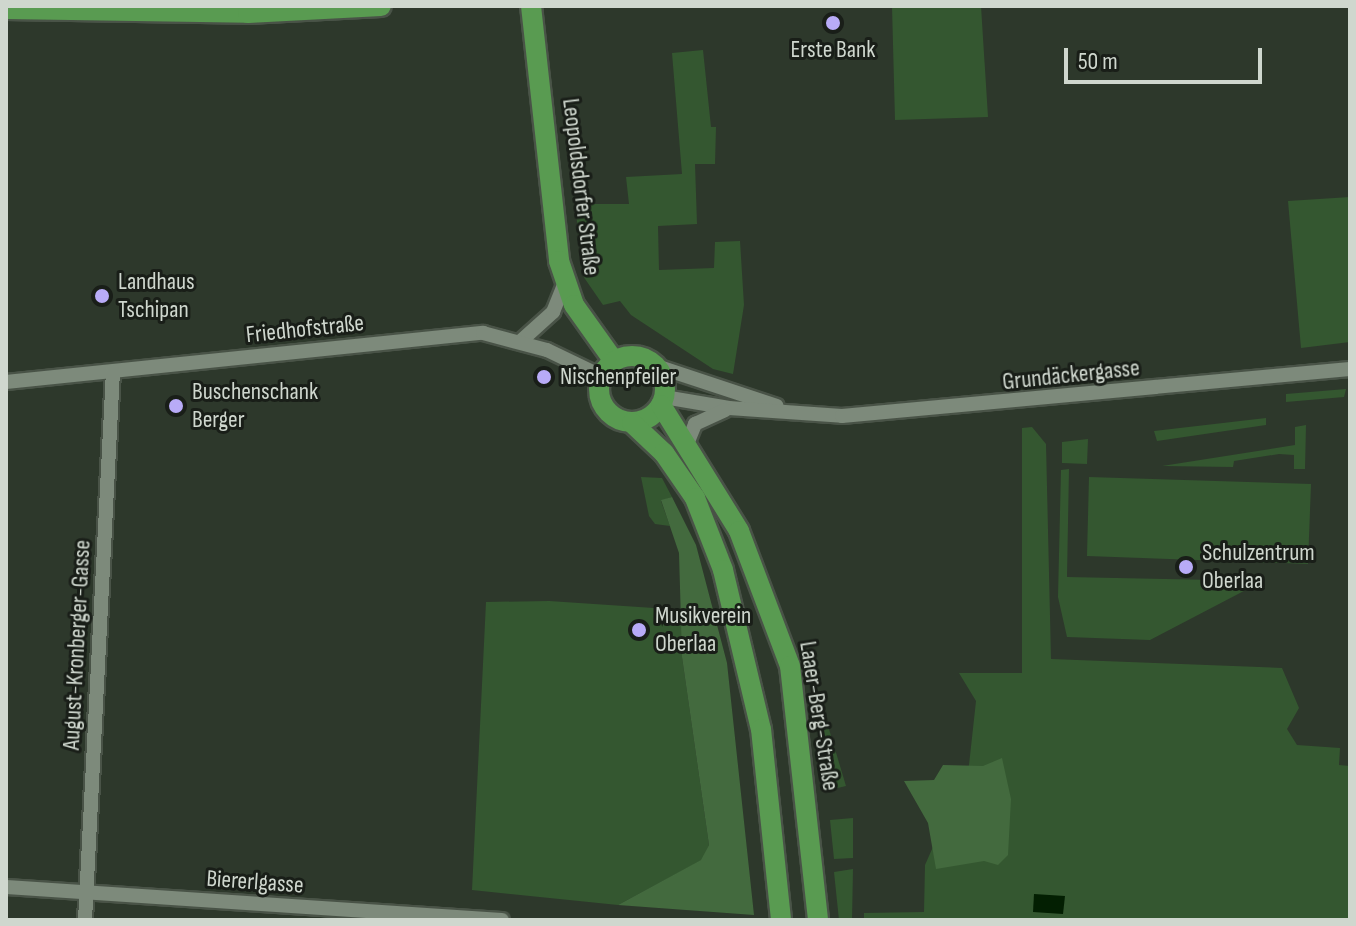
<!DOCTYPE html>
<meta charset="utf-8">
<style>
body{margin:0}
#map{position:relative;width:1356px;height:926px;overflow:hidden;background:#2d382b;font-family:"Sofia Sans Condensed",sans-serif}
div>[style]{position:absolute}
.green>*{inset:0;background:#345730}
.forest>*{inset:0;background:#436a3e}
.water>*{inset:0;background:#031f02}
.roads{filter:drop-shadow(2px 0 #495347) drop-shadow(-2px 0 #495347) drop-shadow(0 2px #495347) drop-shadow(0 -2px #495347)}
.minor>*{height:14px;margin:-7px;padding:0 7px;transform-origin:7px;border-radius:7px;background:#7d8a7b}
.major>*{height:20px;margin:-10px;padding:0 10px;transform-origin:10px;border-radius:10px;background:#599b51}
.major>.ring{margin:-10px;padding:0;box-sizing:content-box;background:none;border:20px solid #599b51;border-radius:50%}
.dots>*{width:22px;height:22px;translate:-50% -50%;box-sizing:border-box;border:4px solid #191e18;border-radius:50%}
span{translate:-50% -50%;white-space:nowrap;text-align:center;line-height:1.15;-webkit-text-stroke:6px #191e18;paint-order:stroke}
.poi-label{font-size:24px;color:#cfd7ce}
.left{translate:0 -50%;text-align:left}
.street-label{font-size:24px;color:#cfd7ce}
.frame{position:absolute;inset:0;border:8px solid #cfd7ce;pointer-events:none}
.scale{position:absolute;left:1064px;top:48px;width:198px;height:36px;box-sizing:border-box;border:4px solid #cfd7ce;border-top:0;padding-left:10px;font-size:24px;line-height:28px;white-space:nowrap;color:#cfd7ce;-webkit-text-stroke:6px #191e18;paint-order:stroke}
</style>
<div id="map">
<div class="green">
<div style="clip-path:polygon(892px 6px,981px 6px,988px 117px,895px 120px)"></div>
<div style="clip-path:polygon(703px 50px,711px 127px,716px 127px,715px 164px,695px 164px,697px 224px,658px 226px,659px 270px,714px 268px,715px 242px,740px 241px,744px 305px,733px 374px,713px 369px,631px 315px,620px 301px,603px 305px,583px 276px,575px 204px,629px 204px,626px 177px,682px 174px,672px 53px)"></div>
<div style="clip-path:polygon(1350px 197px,1350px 342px,1301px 348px,1288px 201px)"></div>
<div style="clip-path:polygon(1346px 389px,1344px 397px,1286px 402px,1286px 394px)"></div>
<div style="clip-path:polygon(1266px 418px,1266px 425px,1157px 441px,1154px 431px)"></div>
<div style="clip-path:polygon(1306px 425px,1305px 469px,1294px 469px,1294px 455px,1279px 454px,1234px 461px,1233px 467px,1162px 466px,1295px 445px,1295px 427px)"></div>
<div style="clip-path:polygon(1032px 427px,1046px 444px,1051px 659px,1282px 668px,1299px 708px,1287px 729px,1297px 745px,1340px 748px,1339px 765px,1350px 766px,1349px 920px,864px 920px,864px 913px,924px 912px,925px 865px,969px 765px,976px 701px,959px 673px,1022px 673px,1022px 428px)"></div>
<div style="clip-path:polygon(1088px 439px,1087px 464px,1062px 463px,1062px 442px)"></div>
<div style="clip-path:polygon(1069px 469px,1067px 577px,1263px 581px,1150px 640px,1067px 637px,1058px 597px,1061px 470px)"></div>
<div style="clip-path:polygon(641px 477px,662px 478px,672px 497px,661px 501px,670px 526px,655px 524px,649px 516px)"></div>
<div style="clip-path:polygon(1089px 477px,1311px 484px,1308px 564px,1087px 556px)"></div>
<div style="clip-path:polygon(549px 601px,684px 610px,682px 657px,709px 845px,702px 860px,618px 905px,472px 890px,486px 602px)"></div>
<div style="clip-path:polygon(826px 719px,846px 786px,825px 791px,816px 720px)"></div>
<div style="clip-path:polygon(853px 818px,853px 858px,834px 859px,830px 820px)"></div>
<div style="clip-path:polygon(853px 869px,852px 920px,839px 920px,834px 872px)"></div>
</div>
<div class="forest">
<div style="clip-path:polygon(672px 497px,696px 545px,727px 663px,754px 915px,618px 905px,701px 860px,709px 845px,682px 657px,679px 553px,661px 500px)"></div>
<div style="clip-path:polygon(1002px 758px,1011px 799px,1008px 855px,998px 865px,984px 861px,936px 869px,928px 823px,904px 781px,934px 780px,943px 765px,983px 766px)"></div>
</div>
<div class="water">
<div style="clip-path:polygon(1034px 894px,1065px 896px,1063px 914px,1033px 912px)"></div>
</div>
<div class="roads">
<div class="minor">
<div style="left:522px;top:340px;width:42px;rotate:-42.1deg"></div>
<div style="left:553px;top:312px;width:31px;rotate:-68deg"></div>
<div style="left:656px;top:366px;width:127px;rotate:18.3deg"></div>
<div style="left:6px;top:382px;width:480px;rotate:-5.9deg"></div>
<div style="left:483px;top:333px;width:66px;rotate:14.9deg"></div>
<div style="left:547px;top:350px;width:60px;rotate:25.7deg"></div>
<div style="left:664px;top:397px;width:66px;rotate:9.6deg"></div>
<div style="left:729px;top:408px;width:113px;rotate:4deg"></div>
<div style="left:842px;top:416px;width:510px;rotate:-5.29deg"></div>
<div style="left:687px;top:444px;width:22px;rotate:-68deg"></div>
<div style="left:695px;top:424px;width:33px;rotate:-25deg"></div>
<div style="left:6px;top:887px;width:497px;rotate:3.8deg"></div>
<div style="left:85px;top:920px;width:549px;rotate:-87.08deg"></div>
</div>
<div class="major">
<div style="left:531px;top:6px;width:257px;rotate:83.7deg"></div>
<div style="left:559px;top:261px;width:46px;rotate:71.2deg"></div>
<div style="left:574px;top:305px;width:69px;rotate:54.5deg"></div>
<div style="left:6px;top:9px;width:242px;rotate:0.9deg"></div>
<div style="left:248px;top:13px;width:133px;rotate:-3deg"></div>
<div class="ring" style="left:599px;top:356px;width:46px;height:46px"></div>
<div style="left:661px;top:405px;width:148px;rotate:58.2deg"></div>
<div style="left:739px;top:531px;width:144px;rotate:69.3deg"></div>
<div style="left:790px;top:666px;width:256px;rotate:83.7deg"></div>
<div style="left:632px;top:423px;width:44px;rotate:43.2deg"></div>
<div style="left:664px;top:453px;width:55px;rotate:55.4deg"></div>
<div style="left:695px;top:498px;width:77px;rotate:68.7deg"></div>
<div style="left:723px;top:570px;width:163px;rotate:76.6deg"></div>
<div style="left:761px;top:729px;width:192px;rotate:84deg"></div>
</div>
</div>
<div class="dots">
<div style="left:833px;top:23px;background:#b8abf7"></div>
<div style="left:102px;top:296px;background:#b8abf7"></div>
<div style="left:544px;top:377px;background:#b8abf7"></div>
<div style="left:176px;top:406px;background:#b8abf7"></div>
<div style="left:1186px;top:567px;background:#b8abf7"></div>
<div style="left:639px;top:630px;background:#b8abf7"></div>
</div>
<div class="poi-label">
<span style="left:833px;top:50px">Erste Bank</span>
<span class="left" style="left:118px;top:296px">Landhaus<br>Tschipan</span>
<span class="left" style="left:560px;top:377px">Nischenpfeiler</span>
<span class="left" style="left:192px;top:406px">Buschenschank<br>Berger</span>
<span class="left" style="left:1202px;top:567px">Schulzentrum<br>Oberlaa</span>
<span class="left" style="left:655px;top:630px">Musikverein<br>Oberlaa</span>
</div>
<div class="street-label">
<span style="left:581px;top:187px;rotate:83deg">Leopoldsdorfer Straße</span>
<span style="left:305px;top:329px;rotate:-6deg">Friedhofstraße</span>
<span style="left:1071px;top:375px;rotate:-6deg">Grundäckergasse</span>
<span style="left:77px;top:645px;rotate:-87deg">August-Kronberger-Gasse</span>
<span style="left:819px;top:716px;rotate:81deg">Laaer-Berg-Straße</span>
<span style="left:255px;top:882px;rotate:4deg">Biererlgasse</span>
</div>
<div class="frame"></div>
<div class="scale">50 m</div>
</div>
